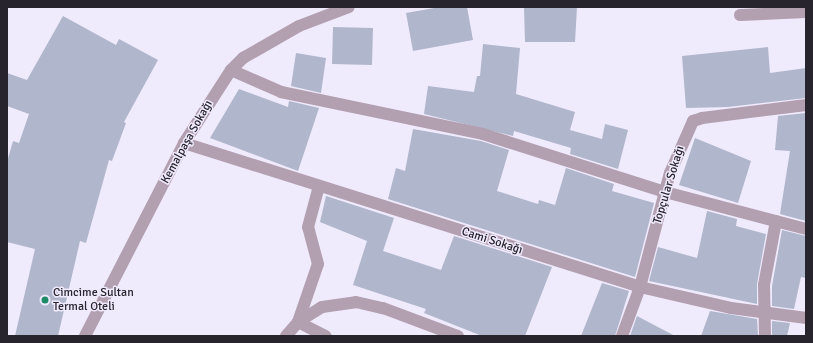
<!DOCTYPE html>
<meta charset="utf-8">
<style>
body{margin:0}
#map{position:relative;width:813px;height:343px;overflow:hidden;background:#f0eafd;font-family:Signika,sans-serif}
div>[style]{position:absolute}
.building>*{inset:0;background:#b0b6cc}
.minor>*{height:12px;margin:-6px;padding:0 6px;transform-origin:6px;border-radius:6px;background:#b29fb0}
.dots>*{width:11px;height:11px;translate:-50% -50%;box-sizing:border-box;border:2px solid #f0eafd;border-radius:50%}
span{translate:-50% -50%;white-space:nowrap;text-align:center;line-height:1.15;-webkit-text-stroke:3px #f0eafd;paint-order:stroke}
.street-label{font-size:12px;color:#27242d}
.poi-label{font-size:12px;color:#27242d}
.left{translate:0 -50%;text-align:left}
.frame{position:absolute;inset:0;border:8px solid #27242d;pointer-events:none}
</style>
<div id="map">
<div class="building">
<div style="clip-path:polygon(440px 7px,467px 7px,473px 40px,413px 51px,406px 13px)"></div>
<div style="clip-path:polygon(524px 7px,577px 7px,575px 42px,525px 42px)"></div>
<div style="clip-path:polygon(63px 16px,116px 45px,119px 39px,158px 60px,124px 122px,126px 123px,112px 161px,109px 160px,86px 243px,80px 241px,58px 336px,15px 336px,35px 249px,7px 242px,7px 162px,13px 141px,19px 143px,29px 114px,7px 106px,7px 73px,27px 80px)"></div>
<div style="clip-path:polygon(333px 27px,373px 28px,372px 65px,332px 64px)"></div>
<div style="clip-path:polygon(483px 44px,520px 48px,516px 94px,575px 112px,570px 130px,602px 139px,605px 124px,628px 130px,618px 169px,570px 154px,571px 148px,514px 131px,513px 136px,424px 114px,428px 86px,474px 92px,477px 76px,480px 76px)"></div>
<div style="clip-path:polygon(768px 47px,770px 73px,806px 68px,806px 98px,728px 107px,686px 108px,682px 56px)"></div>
<div style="clip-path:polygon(296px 53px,326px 58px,321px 93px,291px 86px)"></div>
<div style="clip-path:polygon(239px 89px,288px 107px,289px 101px,319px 108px,298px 171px,210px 138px)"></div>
<div style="clip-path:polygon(806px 113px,806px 221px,780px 214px,790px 151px,775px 150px,778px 116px)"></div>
<div style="clip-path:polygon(413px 129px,481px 141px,509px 150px,497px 191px,538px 204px,539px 200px,555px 205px,566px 168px,614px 184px,612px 191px,654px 203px,635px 277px,388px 199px,396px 168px,405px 171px)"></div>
<div style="clip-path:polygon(695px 138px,751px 161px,738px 203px,679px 185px)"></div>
<div style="clip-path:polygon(326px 196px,394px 218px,383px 251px,441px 270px,454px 236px,552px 267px,525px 336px,482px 336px,424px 313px,426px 309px,353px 285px,367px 241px,320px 222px)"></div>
<div style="clip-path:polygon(707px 211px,737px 219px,736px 226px,766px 234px,757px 284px,757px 304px,649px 281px,658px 247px,697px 258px)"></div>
<div style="clip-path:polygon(782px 230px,806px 236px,806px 278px,801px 277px,794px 309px,772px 306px,772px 286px)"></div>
<div style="clip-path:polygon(602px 283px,629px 291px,615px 336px,581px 336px)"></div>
<div style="clip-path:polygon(710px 311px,757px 319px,758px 336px,701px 336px)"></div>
<div style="clip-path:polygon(637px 316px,675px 336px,630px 336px)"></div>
<div style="clip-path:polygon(772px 321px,790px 323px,787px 336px,772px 336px)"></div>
</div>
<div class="minor">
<div style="left:740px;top:15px;width:66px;rotate:-2.6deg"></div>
<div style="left:231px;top:70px;width:55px;rotate:23.7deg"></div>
<div style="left:281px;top:92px;width:206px;rotate:11.7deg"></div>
<div style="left:483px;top:134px;width:191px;rotate:17.7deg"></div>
<div style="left:665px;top:192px;width:146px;rotate:14.7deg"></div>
<div style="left:184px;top:143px;width:478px;rotate:17.5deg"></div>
<div style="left:640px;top:287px;width:93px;rotate:13deg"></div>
<div style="left:731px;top:308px;width:76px;rotate:7.6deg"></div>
<div style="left:298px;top:322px;width:28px;rotate:-32deg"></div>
<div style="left:322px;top:307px;width:34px;rotate:-8deg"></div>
<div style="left:356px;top:302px;width:28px;rotate:13deg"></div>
<div style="left:383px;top:308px;width:80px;rotate:20.5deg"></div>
<div style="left:298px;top:322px;width:61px;rotate:-71deg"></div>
<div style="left:318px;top:264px;width:38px;rotate:-105deg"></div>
<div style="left:308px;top:227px;width:42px;rotate:-75deg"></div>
<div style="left:85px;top:336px;width:217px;rotate:-62.8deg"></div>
<div style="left:184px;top:143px;width:87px;rotate:-57.2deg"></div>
<div style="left:231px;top:70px;width:17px;rotate:-45deg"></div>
<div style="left:243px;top:58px;width:64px;rotate:-29.7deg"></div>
<div style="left:299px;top:26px;width:53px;rotate:-20.8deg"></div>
<div style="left:286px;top:336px;width:18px;rotate:-49deg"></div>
<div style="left:298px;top:322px;width:31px;rotate:27deg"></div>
<div style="left:622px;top:336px;width:52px;rotate:-69.8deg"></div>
<div style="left:640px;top:287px;width:118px;rotate:-75.3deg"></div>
<div style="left:670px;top:173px;width:57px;rotate:-66.1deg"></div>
<div style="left:693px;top:121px;width:9px;rotate:-18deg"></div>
<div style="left:702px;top:118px;width:105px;rotate:-7.1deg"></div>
<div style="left:765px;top:336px;width:51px;rotate:-91.1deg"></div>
<div style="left:764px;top:285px;width:65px;rotate:-79.4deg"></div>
</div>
<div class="dots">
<div style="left:45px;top:300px;background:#1e8a68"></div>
</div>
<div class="street-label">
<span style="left:187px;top:142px;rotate:-61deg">Kemalpaşa Sokağı</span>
<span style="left:669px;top:185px;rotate:-73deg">Topçular Sokağı</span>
<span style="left:492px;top:241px;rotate:18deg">Cami Sokağı</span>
</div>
<div class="poi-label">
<span class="left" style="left:53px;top:300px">Cimcime Sultan<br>Termal Oteli</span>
</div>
<div class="frame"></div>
</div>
